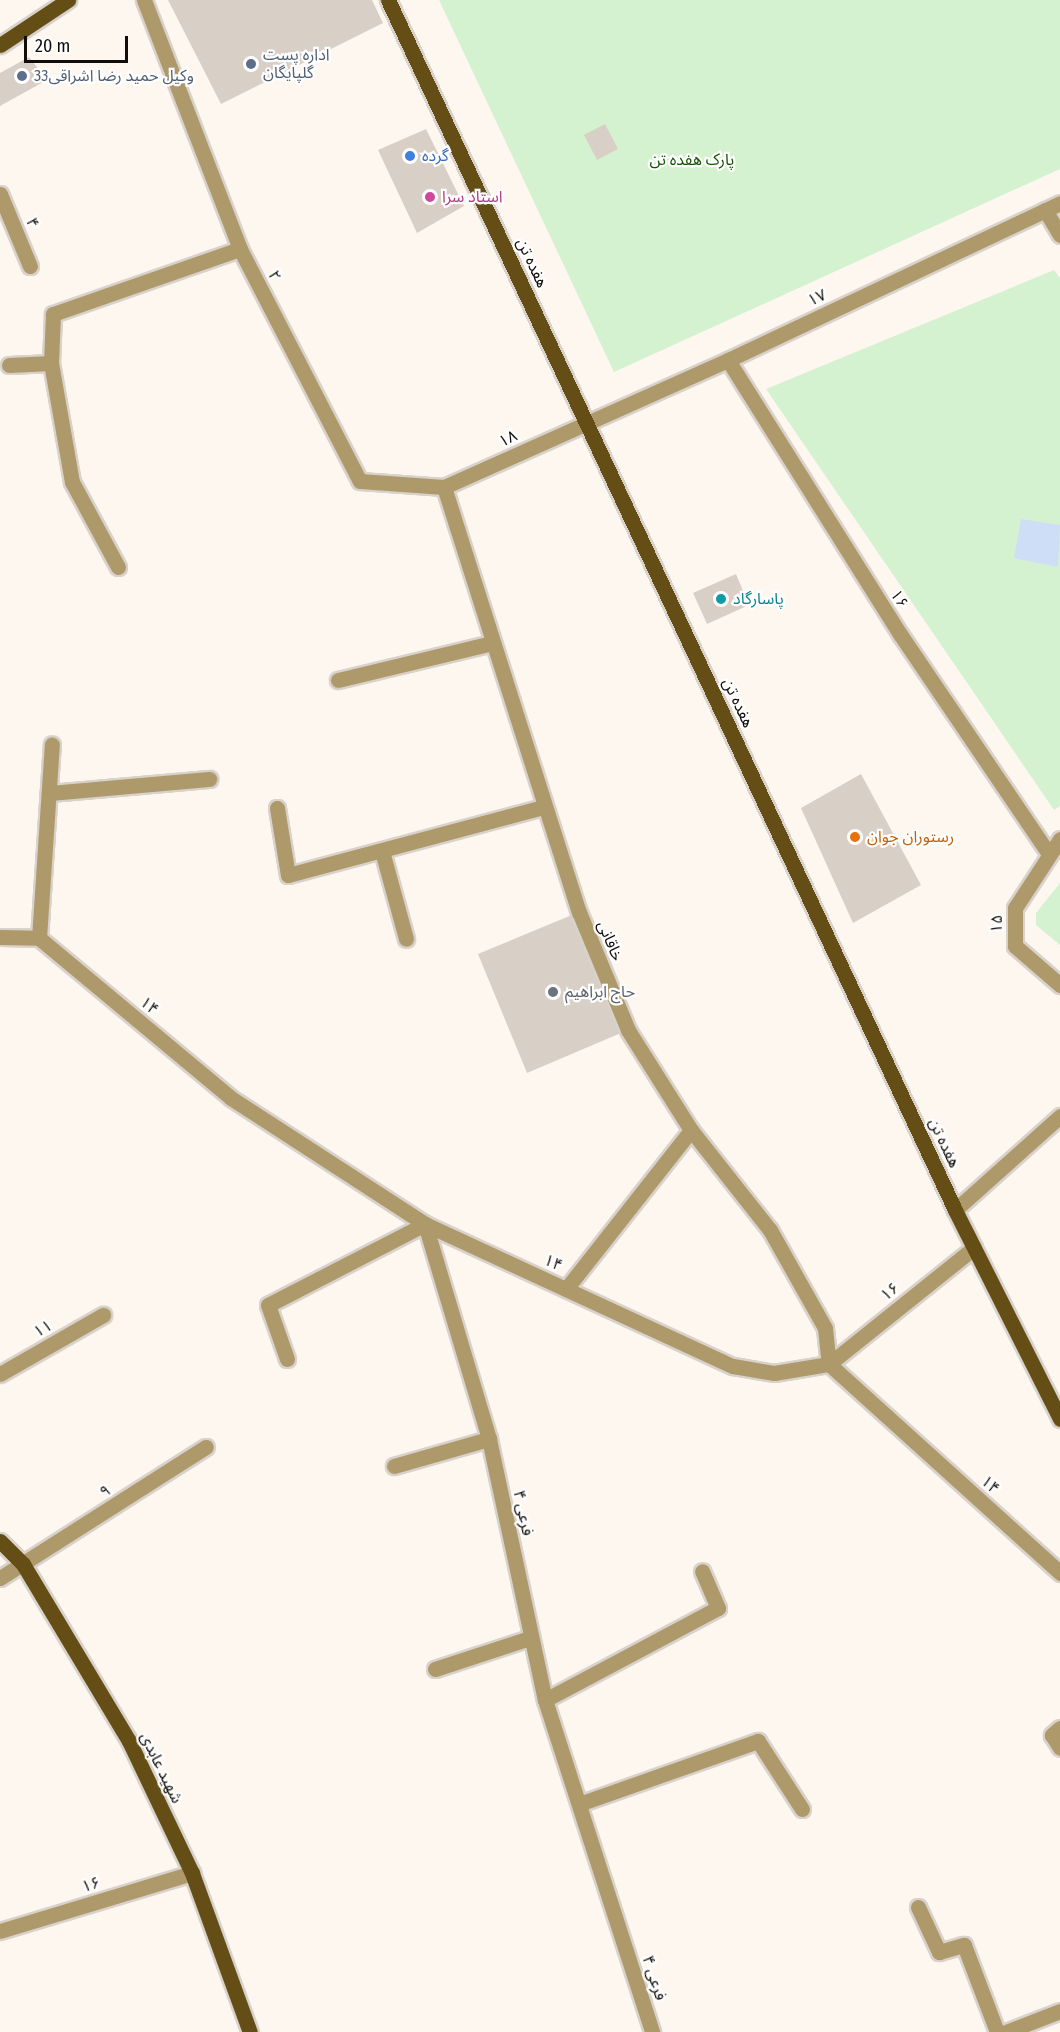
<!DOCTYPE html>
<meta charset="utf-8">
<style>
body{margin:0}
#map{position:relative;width:1060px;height:2032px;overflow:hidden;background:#fef7f0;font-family:"Fira Sans Condensed","Noto Sans Arabic",sans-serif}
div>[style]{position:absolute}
.green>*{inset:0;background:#d4f2cf}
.water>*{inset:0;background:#cedef6}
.building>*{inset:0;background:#d8cfc7}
.roads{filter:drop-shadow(2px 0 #d8d2cb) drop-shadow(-2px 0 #d8d2cb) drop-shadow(0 2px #d8d2cb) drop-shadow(0 -2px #d8d2cb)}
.minor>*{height:15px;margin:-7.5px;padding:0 7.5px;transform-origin:7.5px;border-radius:7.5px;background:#ae996a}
.major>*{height:15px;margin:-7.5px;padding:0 7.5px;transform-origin:7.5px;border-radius:7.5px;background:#644e15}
.dots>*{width:16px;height:16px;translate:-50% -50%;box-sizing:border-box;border:3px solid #fff;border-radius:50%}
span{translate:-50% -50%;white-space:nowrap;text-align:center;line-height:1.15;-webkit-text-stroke:4.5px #fff;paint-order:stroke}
.service-label{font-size:16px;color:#4e5e75}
.left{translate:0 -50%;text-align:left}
.shop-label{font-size:16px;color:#366cbe}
.park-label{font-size:16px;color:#135303}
.hotel-label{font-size:16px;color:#b23c85}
.street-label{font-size:16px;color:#100d0b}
.culture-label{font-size:16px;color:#0d838f}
.food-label{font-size:16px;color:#c56008}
.worship-label{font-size:16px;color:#5b616d}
.scale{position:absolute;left:24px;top:36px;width:104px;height:27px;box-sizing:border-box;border:3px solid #100d0b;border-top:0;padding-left:8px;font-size:18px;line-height:21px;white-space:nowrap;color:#100d0b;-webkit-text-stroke:4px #fff;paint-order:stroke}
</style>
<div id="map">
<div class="green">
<div style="clip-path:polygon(439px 0,1060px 0,1060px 169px,614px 372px)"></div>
<div style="clip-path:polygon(1054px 270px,1060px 278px,1060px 806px,1054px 810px,766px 389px)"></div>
<div style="clip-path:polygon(1060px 883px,1060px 945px,1036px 925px,1036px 913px)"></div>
</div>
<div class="water">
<div style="clip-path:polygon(1021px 519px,1060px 525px,1058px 567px,1014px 558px)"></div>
</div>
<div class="building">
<div style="clip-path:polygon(168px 0,372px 0,383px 23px,221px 104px)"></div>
<div style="clip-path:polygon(29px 57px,47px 80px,0 106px,0 73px)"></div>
<div style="clip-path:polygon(605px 124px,618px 149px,597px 160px,584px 135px)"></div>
<div style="clip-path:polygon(426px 129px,464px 206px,417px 233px,378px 150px)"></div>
<div style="clip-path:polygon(736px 574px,749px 605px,707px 624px,693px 593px)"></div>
<div style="clip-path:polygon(861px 774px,921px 885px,853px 923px,801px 808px)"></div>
<div style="clip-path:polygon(579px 912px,628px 1030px,527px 1073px,478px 954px)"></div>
</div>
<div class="roads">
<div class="minor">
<div style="left:144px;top:0;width:267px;rotate:68.9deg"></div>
<div style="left:240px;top:249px;width:261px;rotate:62.7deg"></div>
<div style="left:360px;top:481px;width:84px;rotate:4.1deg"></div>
<div style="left:444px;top:487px;width:311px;rotate:-24.1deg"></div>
<div style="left:728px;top:360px;width:367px;rotate:-25.3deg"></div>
<div style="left:0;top:194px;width:78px;rotate:67.4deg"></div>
<div style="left:1045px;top:210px;width:29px;rotate:59deg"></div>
<div style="left:728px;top:360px;width:324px;rotate:57.9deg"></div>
<div style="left:900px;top:634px;width:264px;rotate:55.9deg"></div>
<div style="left:9px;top:365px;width:42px;rotate:-2.7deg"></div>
<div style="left:444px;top:487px;width:446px;rotate:72.4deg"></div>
<div style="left:579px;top:912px;width:128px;rotate:67.4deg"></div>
<div style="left:628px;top:1030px;width:118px;rotate:57.8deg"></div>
<div style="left:691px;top:1130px;width:127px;rotate:51.7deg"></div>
<div style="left:770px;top:1230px;width:112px;rotate:60.7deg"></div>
<div style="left:825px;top:1328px;width:36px;rotate:84deg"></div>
<div style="left:118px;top:567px;width:97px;rotate:-118.4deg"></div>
<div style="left:72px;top:482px;width:121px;rotate:-100deg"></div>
<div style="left:51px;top:363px;width:49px;rotate:-87.7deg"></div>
<div style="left:53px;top:314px;width:198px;rotate:-19.2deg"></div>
<div style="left:338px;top:680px;width:158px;rotate:-13.5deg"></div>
<div style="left:49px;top:793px;width:161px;rotate:-5deg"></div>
<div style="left:277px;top:808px;width:68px;rotate:80.7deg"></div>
<div style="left:288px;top:875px;width:264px;rotate:-14.9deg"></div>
<div style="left:1060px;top:839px;width:82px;rotate:123.1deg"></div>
<div style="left:1015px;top:908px;width:38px;rotate:90deg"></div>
<div style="left:1015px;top:946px;width:60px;rotate:40.9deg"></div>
<div style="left:382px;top:851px;width:91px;rotate:74.7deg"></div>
<div style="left:0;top:937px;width:39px;rotate:1deg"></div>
<div style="left:39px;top:938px;width:250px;rotate:39.8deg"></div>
<div style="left:231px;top:1098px;width:231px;rotate:33deg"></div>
<div style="left:425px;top:1224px;width:339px;rotate:24.8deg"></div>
<div style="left:733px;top:1366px;width:42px;rotate:9.7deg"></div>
<div style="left:774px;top:1373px;width:56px;rotate:-9.3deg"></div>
<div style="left:829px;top:1364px;width:312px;rotate:42.1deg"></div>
<div style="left:39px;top:938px;width:194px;rotate:-86.2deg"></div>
<div style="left:955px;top:1210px;width:141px;rotate:-41.8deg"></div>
<div style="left:566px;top:1289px;width:202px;rotate:-51.8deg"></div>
<div style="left:287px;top:1359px;width:57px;rotate:-109.4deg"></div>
<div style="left:268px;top:1305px;width:177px;rotate:-27.3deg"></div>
<div style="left:425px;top:1224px;width:224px;rotate:73.4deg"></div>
<div style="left:489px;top:1439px;width:267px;rotate:77.9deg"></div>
<div style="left:545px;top:1700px;width:349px;rotate:72.1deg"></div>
<div style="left:829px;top:1364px;width:186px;rotate:-38.7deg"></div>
<div style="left:0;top:1374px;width:119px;rotate:-29.8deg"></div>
<div style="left:394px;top:1466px;width:99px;rotate:-15.9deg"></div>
<div style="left:0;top:1578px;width:244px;rotate:-32.5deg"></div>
<div style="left:435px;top:1669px;width:100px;rotate:-18.1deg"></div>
<div style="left:545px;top:1700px;width:196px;rotate:-28deg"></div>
<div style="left:718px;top:1608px;width:40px;rotate:-113.4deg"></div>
<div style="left:1060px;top:1728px;width:11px;rotate:139deg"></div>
<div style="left:1052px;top:1735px;width:15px;rotate:58deg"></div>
<div style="left:579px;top:1804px;width:190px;rotate:-19.4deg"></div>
<div style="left:758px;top:1741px;width:81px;rotate:57.1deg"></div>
<div style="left:918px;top:1907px;width:50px;rotate:65deg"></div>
<div style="left:939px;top:1952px;width:26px;rotate:-16deg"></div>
<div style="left:964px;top:1945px;width:93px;rotate:69.2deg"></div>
<div style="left:0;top:1931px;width:201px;rotate:-16.8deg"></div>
<div style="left:1006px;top:2032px;width:58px;rotate:-21.3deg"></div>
</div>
<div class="major">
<div style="left:388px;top:0;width:1336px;rotate:64.89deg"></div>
<div style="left:955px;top:1210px;width:234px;rotate:63.3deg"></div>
<div style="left:0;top:45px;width:82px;rotate:-33.5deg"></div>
<div style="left:0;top:1541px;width:33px;rotate:45deg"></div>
<div style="left:23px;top:1564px;width:206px;rotate:59.1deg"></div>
<div style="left:129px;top:1741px;width:146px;rotate:64.5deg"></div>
<div style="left:192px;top:1873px;width:169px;rotate:70deg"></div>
</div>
</div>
<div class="dots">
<div style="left:251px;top:64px;background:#5c6f8a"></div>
<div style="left:22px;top:76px;background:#5c6f8a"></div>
<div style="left:410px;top:156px;background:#3f7fe0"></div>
<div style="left:430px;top:197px;background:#d1479c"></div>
<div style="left:721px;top:599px;background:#0f9aa8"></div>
<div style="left:855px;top:837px;background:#e8710a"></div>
<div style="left:553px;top:992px;background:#6b7280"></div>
</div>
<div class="service-label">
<span class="left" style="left:263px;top:64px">اداره پست<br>گلپایگان</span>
<span class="left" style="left:34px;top:76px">وکیل حمید رضا اشراقی33</span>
</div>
<div class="shop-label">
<span class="left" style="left:422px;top:156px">گرده</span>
</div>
<div class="park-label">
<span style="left:692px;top:160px">پارک هفده تن</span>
</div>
<div class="hotel-label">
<span class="left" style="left:442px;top:197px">استاد سرا</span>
</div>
<div class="street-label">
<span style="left:32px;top:223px;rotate:67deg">۴</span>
<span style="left:532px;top:263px;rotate:65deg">هفده تن</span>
<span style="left:274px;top:276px;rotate:63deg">۲</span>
<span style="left:817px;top:298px;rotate:-25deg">۱۷</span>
<span style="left:508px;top:439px;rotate:-26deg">۱۸</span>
<span style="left:899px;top:599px;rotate:58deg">۱۶</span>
<span style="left:738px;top:703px;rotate:65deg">هفده تن</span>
<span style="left:997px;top:924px;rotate:-89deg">۱۵</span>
<span style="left:610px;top:941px;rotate:67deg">خاقانی</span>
<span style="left:149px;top:1006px;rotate:40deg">۱۴</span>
<span style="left:944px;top:1143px;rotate:65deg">هفده تن</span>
<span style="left:553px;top:1263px;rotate:24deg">۱۴</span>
<span style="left:890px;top:1292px;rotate:-39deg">۱۶</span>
<span style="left:43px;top:1329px;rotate:-30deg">۱۱</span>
<span style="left:990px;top:1485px;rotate:42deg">۱۴</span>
<span style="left:105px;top:1491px;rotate:-33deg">۹</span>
<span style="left:523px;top:1513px;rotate:78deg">فرعی ۴</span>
<span style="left:161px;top:1768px;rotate:64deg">شهید عابدی</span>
<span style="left:91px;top:1885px;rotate:-17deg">۱۶</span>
<span style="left:654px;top:1978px;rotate:72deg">فرعی ۴</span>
</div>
<div class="culture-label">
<span class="left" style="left:733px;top:599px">پاسارگاد</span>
</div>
<div class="food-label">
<span class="left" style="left:867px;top:837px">رستوران جوان</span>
</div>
<div class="worship-label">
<span class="left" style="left:565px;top:992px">حاج ابراهیم</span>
</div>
<div class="scale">20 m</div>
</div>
